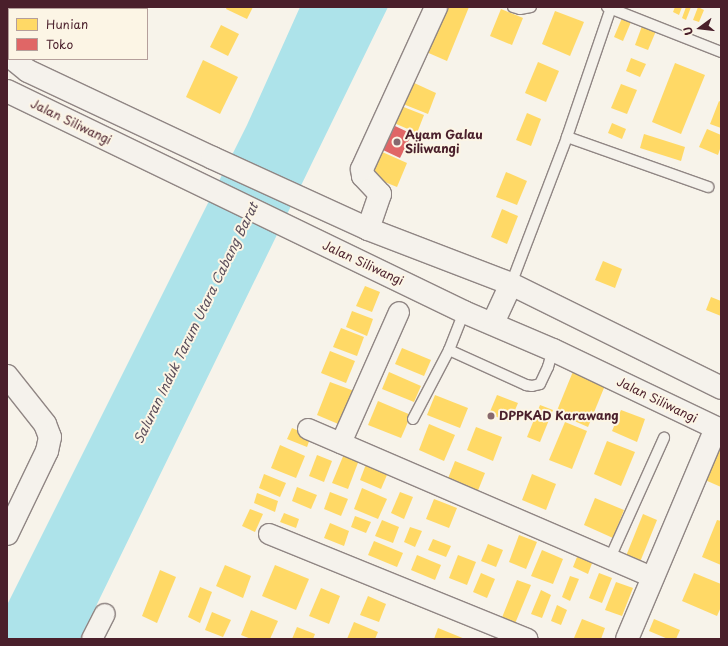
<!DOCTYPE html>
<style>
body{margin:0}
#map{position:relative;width:728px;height:646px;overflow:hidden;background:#f7f3ea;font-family:"Playpen Sans",sans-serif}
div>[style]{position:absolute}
.water>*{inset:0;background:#ade3ea}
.homes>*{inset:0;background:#ffd966}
.shops>*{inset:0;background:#e06666}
.roads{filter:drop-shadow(1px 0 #908684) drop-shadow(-1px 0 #908684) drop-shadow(0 1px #908684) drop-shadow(0 -1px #908684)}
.service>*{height:10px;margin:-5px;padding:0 5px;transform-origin:5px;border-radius:5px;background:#f5f2ec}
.minor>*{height:20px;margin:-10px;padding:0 10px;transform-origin:10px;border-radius:10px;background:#f5f2ec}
.tertiary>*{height:22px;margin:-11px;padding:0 11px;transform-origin:11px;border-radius:11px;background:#f5f2ec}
.secondary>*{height:22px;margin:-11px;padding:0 11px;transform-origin:11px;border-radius:11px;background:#f5f2ec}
.dots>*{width:11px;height:11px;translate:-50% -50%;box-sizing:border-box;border:2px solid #fcf5e5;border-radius:50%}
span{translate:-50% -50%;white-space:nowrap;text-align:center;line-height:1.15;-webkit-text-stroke:4px #fcf5e5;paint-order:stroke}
.street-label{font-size:12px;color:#4a1f2b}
.poi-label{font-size:12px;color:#4a1f2b;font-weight:700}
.left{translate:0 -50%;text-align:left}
.water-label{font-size:13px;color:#5b4e5b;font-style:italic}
.frame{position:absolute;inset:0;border:8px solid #4a1f2b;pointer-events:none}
.legend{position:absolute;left:8px;top:8px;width:140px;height:52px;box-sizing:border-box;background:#fcf5e5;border:1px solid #b59f9b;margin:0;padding:5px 7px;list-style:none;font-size:12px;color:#4a1f2b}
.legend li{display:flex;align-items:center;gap:8px;height:20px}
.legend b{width:20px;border:1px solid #b59f9b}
.north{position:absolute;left:680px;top:8px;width:40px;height:40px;-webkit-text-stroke:3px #fcf5e5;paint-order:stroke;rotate:255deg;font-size:11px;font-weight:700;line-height:16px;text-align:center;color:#4a1f2b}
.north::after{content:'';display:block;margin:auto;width:14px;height:18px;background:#4a1f2b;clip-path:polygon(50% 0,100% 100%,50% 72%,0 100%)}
</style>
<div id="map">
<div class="water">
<div style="clip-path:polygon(300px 7px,388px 7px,80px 639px,7px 639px,7px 605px,247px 125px)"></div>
</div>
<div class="homes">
<div style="clip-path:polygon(227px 7px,253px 7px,247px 19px,226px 9px)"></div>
<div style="clip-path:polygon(442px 7px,469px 7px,447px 61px,424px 51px)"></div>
<div style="clip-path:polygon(675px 7px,682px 7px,679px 15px,673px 12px)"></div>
<div style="clip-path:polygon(686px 7px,691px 7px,686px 20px,682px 18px)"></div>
<div style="clip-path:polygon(698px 7px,704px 10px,699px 22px,693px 20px)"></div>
<div style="clip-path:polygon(501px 9px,523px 18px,512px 45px,490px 36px)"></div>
<div style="clip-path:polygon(555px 11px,584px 22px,570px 56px,542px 44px)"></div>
<div style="clip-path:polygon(622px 18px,631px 22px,623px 41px,614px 37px)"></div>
<div style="clip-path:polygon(221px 25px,239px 34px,228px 56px,210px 47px)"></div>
<div style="clip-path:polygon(642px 26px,656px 31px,648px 50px,635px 45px)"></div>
<div style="clip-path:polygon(631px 58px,646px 64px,640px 77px,626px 71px)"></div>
<div style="clip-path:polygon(203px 60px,238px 77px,220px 114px,186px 97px)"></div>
<div style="clip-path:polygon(538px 62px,559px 71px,546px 102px,525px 93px)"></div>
<div style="clip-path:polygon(675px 63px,705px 75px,681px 134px,652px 122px)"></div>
<div style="clip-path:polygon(412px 82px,436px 93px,428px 114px,403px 104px)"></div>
<div style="clip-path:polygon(621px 84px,637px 90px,627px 114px,611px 108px)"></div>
<div style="clip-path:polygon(719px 101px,721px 102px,721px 128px,710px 124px)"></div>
<div style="clip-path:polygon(401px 106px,424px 115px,417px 133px,394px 123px)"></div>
<div style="clip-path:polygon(527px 113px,541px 119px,531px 146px,516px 140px)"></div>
<div style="clip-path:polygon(612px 123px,626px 129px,622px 139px,608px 133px)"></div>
<div style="clip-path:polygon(707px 129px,721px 135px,721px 146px,718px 155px,699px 147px)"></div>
<div style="clip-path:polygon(644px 134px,685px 147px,681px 161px,640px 148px)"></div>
<div style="clip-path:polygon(380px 151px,407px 163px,397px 187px,370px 176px)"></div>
<div style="clip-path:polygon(506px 172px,527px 181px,517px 205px,496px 197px)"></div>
<div style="clip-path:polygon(502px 209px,518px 216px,507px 244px,491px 237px)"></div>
<div style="clip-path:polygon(603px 261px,622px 269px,615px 288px,595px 280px)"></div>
<div style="clip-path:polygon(365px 286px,380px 292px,372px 312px,356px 306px)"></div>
<div style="clip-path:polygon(711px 297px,721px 301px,721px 316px,706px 310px)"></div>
<div style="clip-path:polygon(352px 311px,373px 319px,367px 336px,346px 327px)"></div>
<div style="clip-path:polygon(341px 328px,364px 337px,357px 356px,333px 347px)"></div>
<div style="clip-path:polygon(402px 348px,431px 360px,424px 376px,395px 364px)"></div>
<div style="clip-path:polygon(330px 351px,355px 361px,346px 383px,321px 373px)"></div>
<div style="clip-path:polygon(574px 369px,606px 383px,588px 427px,556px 413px)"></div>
<div style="clip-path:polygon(389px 372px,421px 386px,414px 402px,382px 389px)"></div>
<div style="clip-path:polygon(330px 382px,357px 392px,343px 426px,317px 415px)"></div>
<div style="clip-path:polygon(435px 395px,468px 408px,460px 428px,427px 415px)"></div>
<div style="clip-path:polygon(497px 395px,518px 403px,510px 422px,489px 414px)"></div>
<div style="clip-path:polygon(378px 401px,411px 415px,401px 438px,368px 425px)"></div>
<div style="clip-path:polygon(540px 405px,553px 410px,540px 442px,527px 437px)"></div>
<div style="clip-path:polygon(621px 410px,645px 419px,637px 442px,612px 431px)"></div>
<div style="clip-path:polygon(565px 422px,587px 431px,572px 469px,549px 460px)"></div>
<div style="clip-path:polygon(429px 424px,455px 435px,444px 461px,419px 450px)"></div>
<div style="clip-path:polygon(476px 427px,502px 437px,493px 461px,467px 450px)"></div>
<div style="clip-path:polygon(292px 428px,311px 436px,307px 447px,287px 439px)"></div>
<div style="clip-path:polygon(607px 441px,635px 452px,621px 486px,594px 474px)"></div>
<div style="clip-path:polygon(721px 441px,721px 487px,705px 480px)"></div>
<div style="clip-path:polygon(280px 445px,305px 456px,296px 478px,271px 468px)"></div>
<div style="clip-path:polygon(344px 454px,359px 460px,348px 489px,332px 483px)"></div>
<div style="clip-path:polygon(317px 455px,332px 461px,324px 482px,309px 476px)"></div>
<div style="clip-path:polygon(368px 459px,390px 468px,381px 489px,360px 480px)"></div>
<div style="clip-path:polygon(455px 461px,485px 473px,475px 498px,445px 486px)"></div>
<div style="clip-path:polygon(264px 474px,286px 483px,280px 497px,259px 488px)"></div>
<div style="clip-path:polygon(532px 474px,556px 484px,546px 510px,522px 500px)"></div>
<div style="clip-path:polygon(297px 487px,317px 495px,311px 509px,292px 501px)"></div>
<div style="clip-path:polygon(362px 488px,387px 499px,378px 519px,354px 509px)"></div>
<div style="clip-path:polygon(330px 492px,348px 499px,341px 516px,324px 509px)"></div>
<div style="clip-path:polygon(400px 492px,413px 497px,404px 519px,391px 513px)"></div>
<div style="clip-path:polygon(257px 493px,278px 501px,275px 512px,254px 503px)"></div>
<div style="clip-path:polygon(595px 498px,624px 510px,613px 538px,584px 525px)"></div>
<div style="clip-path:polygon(434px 499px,457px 508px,449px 528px,426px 519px)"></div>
<div style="clip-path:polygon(250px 509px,263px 514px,255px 532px,242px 526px)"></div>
<div style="clip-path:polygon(284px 513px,299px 519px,296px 528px,280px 522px)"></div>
<div style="clip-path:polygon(643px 514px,657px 520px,640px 562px,626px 556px)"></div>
<div style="clip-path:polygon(355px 516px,371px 522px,366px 533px,351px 527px)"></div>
<div style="clip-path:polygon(382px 520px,399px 527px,393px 543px,375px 536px)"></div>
<div style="clip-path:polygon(717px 520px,721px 521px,721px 565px,702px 557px)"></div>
<div style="clip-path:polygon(330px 523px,349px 531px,344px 546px,324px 538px)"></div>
<div style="clip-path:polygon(410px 527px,422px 531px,415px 547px,404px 542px)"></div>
<div style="clip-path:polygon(519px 535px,537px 542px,526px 569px,509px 562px)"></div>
<div style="clip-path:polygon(433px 539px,451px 546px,446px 557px,428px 550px)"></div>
<div style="clip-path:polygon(374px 541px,403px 553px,397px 567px,368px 555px)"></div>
<div style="clip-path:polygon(488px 544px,503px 550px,496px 567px,481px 561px)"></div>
<div style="clip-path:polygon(542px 550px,563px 559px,553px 584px,531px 576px)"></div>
<div style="clip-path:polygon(579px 552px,594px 558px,588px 574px,573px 567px)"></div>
<div style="clip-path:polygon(417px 555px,441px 565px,435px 580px,411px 570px)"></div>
<div style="clip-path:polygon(458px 555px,476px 562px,467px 585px,449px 578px)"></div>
<div style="clip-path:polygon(225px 565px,251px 576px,243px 598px,216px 586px)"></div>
<div style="clip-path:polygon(275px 565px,309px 579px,296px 610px,262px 596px)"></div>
<div style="clip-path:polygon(160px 570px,176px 577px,157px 623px,142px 616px)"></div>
<div style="clip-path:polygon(481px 573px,495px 579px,487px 598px,473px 592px)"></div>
<div style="clip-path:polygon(599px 573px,612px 578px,602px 603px,589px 598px)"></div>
<div style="clip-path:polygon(694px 573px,721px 584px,721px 607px,717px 616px,682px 601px)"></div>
<div style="clip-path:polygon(570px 576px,579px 579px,570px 601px,562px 597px)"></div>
<div style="clip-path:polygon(517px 580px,531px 585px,514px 626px,501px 620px)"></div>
<div style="clip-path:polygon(616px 582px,633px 588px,622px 616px,605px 610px)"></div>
<div style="clip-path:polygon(200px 587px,212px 592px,200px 623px,188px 617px)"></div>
<div style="clip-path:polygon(321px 588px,340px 596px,329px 624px,309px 616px)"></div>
<div style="clip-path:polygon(541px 590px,551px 595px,542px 618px,531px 614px)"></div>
<div style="clip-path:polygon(368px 596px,386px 604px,379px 622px,360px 615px)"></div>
<div style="clip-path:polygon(557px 605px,567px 610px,561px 625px,551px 621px)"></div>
<div style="clip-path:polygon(251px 610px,278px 621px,270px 639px,251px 639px,241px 635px)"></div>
<div style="clip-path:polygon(212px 612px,231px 620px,223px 637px,205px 630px)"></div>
<div style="clip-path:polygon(582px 619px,605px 628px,601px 639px,574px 638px)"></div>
<div style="clip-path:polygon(654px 619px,680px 630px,676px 639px,668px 639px,649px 631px)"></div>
<div style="clip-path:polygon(354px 622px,378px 632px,375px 639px,347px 639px)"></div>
<div style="clip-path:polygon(297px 627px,315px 634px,313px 639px,292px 639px)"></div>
<div style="clip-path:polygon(438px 628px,465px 639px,434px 639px)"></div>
</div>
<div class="shops">
<div style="clip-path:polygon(395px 126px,412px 134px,400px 158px,383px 150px)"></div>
</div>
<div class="roads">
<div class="service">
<div style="left:513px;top:7px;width:7px;rotate:16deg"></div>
<div style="left:520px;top:9px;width:11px;rotate:-10deg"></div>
<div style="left:607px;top:7px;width:123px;rotate:21.5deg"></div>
<div style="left:567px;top:137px;width:150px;rotate:19.5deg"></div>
<div style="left:511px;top:284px;width:157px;rotate:-69.1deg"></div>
<div style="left:567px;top:137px;width:136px;rotate:-71.2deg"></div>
<div style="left:449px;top:350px;width:85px;rotate:24.4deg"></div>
<div style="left:526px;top:385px;width:6px;rotate:9deg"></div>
<div style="left:532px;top:386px;width:8px;rotate:-14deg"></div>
<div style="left:540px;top:384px;width:19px;rotate:-65deg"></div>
<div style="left:548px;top:367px;width:18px;rotate:-74deg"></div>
<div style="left:413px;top:419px;width:78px;rotate:-62.4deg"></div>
<div style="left:449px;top:350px;width:41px;rotate:-68.5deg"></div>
<div style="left:610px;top:558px;width:132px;rotate:-65.8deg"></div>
</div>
<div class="minor">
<div style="left:308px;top:429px;width:374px;rotate:23.3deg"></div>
<div style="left:341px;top:443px;width:143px;rotate:-66.1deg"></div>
<div style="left:269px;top:534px;width:279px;rotate:22.1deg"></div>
<div style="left:92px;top:639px;width:28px;rotate:-63deg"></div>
</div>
<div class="tertiary">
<div style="left:368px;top:229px;width:37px;rotate:-71deg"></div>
<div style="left:380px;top:194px;width:25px;rotate:-133deg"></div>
<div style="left:363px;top:176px;width:7px;rotate:-98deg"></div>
<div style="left:362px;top:169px;width:178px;rotate:-65.4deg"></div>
<div style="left:7px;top:376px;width:61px;rotate:51.6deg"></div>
<div style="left:45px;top:424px;width:14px;rotate:69deg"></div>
<div style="left:50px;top:437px;width:14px;rotate:102deg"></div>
<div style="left:47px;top:451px;width:92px;rotate:115.7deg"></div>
<div style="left:627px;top:639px;width:229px;rotate:-67.1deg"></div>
</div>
<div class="secondary">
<div style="left:13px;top:59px;width:19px;rotate:39deg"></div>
<div style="left:28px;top:71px;width:204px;rotate:25.2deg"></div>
<div style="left:213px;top:158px;width:170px;rotate:24.6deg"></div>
<div style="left:368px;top:229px;width:153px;rotate:21deg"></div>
<div style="left:511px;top:284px;width:234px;rotate:26.3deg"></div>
<div style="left:7px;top:91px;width:508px;rotate:25.81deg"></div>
<div style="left:464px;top:312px;width:97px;rotate:23.1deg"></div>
<div style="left:553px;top:350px;width:186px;rotate:25.5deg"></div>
<div style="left:493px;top:323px;width:43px;rotate:-65.2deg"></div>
</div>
</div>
<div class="dots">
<div style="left:397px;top:142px;background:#87696e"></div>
<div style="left:491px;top:416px;background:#87696e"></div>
</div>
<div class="street-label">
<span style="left:71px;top:122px;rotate:26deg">Jalan Siliwangi</span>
<span style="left:363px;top:263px;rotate:25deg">Jalan Siliwangi</span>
<span style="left:657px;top:400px;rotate:26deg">Jalan Siliwangi</span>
</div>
<div class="poi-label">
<span class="left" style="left:405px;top:142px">Ayam Galau<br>Siliwangi</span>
<span class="left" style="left:499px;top:416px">DPPKAD Karawang</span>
</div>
<div class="water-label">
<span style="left:196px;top:323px;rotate:-64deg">Saluran Induk Tarum Utara Cabang Barat</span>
</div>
<div class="frame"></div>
<ul class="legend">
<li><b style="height:11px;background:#ffd966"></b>Hunian</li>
<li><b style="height:11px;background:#e06666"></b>Toko</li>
</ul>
<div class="north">U</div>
</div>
